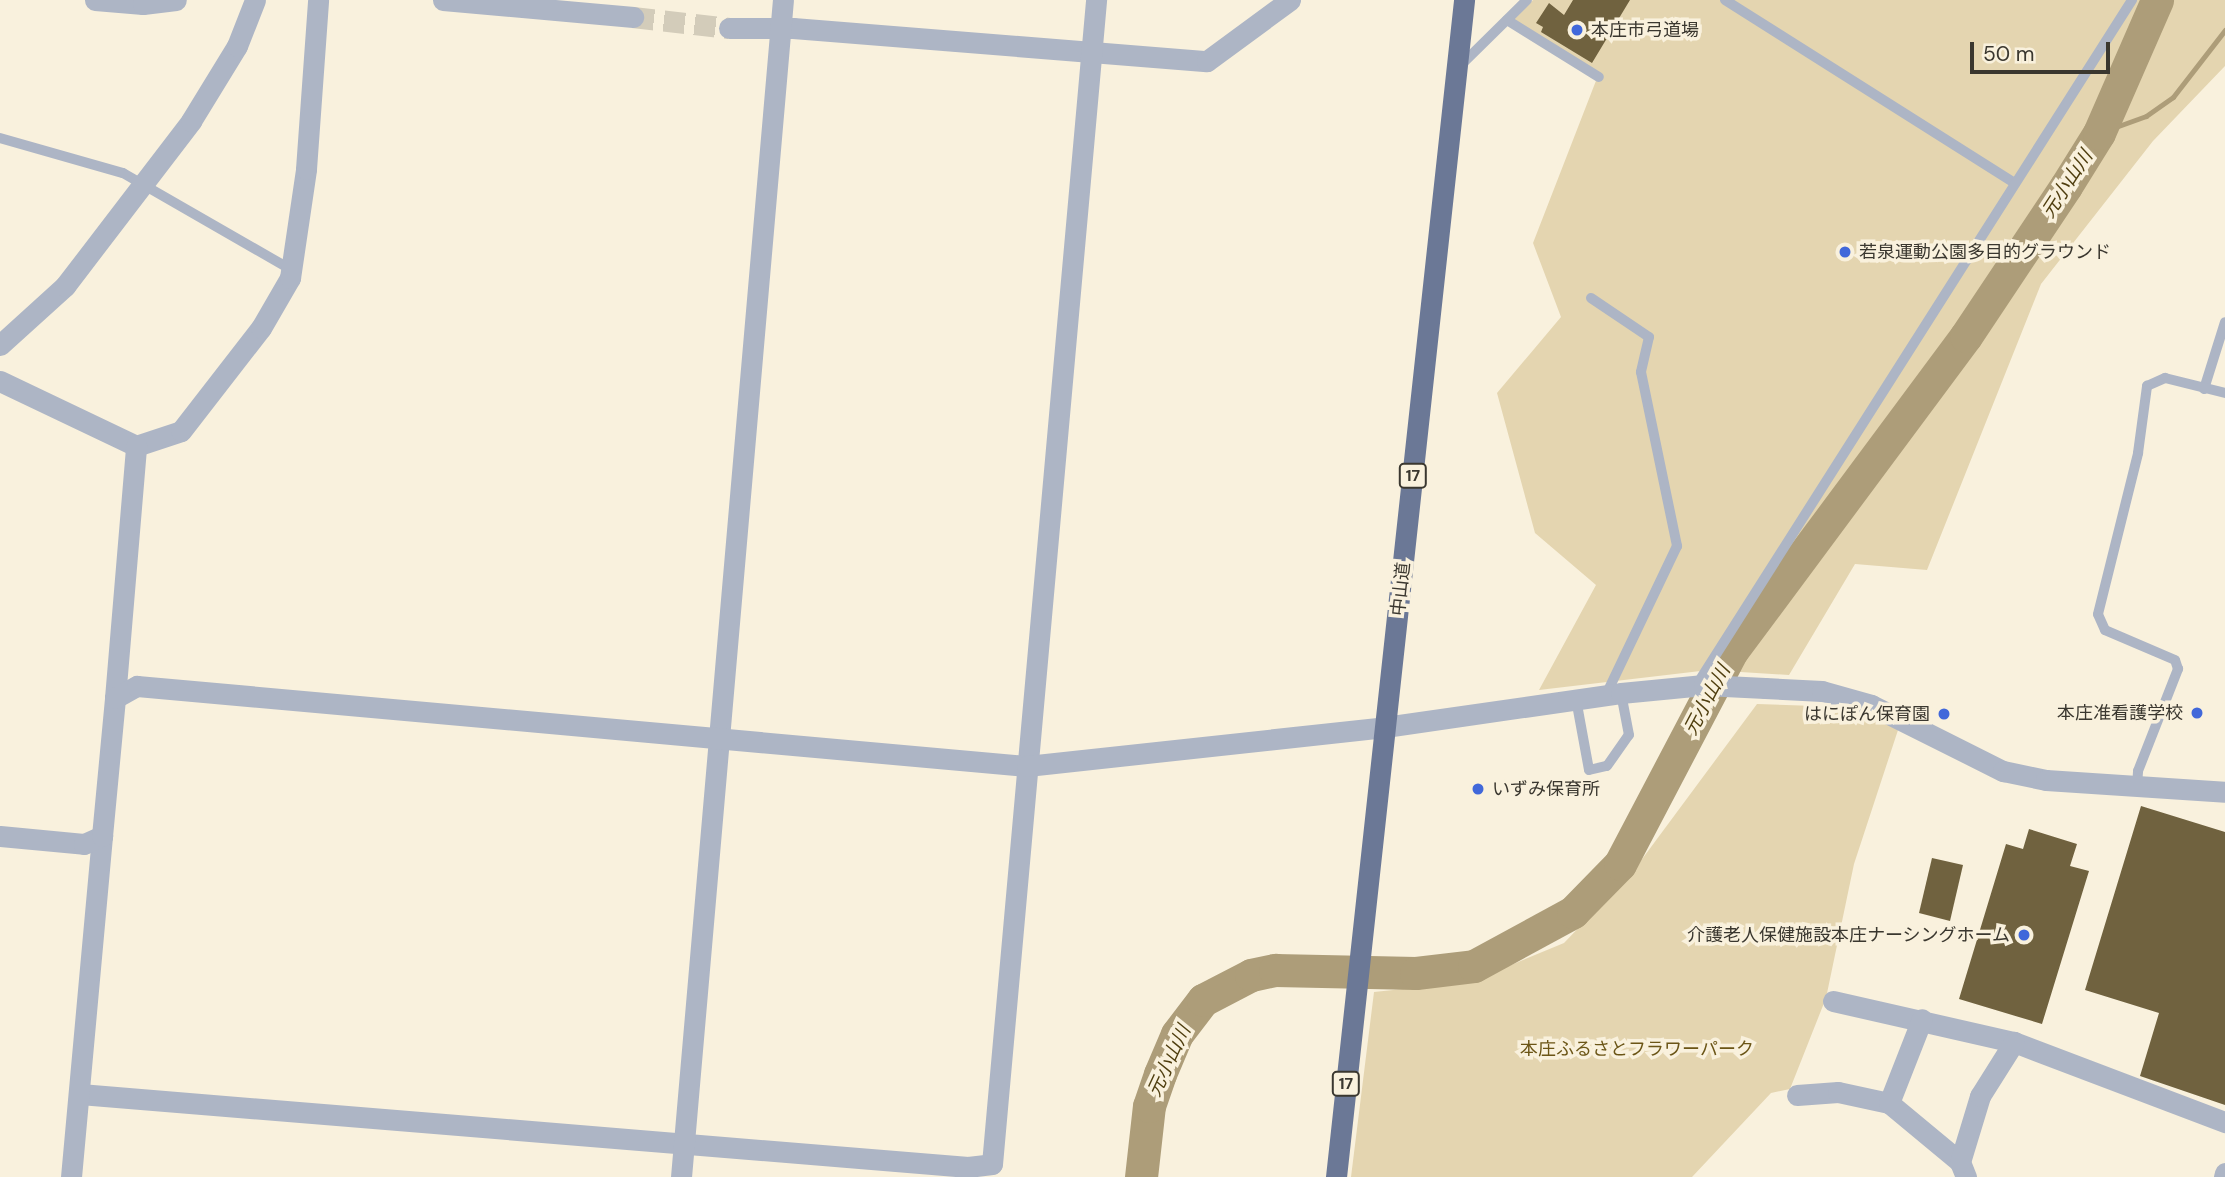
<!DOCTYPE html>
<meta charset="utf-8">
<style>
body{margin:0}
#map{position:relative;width:2225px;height:1177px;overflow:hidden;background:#f9f1dd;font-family:"DM Sans","Noto Sans JP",sans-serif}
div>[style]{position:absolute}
.green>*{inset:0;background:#e4d5b0}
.stream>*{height:5px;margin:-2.5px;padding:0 2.5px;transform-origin:2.5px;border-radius:2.5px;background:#ad9d79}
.river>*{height:33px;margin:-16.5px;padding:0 16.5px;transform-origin:16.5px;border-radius:16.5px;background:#ad9d79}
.building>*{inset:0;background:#70623f}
.minor-tunnel>*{height:21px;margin-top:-10.5px;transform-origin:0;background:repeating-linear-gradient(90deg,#d3ccba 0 21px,transparent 0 31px)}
.service>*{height:10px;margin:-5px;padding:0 5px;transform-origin:5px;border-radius:5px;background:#adb5c5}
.minor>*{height:21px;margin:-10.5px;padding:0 10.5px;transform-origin:10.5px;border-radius:10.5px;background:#adb5c5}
.tertiary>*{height:21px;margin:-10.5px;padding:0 10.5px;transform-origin:10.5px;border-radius:10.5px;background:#adb5c5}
.trunk>*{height:21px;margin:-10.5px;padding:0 10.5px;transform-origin:10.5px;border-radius:10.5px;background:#6b7896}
.dots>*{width:19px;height:19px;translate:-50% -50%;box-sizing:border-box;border:4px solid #f9f1dd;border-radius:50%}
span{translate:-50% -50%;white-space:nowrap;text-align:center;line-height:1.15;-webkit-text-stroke:7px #f9f1dd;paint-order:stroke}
.shield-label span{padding:2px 5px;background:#f9f1dd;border:2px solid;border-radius:5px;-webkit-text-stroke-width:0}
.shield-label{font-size:16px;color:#3a372f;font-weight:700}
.poi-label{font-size:18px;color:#3a372f}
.left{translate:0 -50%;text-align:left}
.right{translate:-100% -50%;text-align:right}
.street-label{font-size:18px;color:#3a372f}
.park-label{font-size:18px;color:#6b5516}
.water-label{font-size:19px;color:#4f3e0f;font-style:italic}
.scale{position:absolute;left:1970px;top:42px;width:140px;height:32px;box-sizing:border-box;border:4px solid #3a372f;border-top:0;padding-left:9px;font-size:21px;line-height:24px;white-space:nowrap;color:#3a372f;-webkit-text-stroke:5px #f9f1dd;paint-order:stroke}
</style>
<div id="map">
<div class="green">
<div style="clip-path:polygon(1533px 0,2225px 0,2225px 66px,2153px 141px,2041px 284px,1927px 570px,1855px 564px,1789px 675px,1709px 670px,1539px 690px,1596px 585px,1535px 533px,1497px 393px,1561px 317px,1533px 243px,1599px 73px,1512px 20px)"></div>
<div style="clip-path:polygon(1757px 704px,1845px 707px,1899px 727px,1854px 864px,1826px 998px,1790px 1089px,1771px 1093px,1692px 1177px,1351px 1177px,1374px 992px,1422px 987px,1499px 970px,1564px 943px,1634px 870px)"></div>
</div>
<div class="stream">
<div style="left:2099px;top:133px;width:50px;rotate:-19.9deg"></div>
<div style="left:2146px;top:116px;width:33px;rotate:-35deg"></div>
<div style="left:2173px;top:97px;width:85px;rotate:-52.2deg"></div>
</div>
<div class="river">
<div style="left:1141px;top:1177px;width:71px;rotate:-83.6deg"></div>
<div style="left:1149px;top:1106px;width:34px;rotate:-71deg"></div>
<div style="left:1160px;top:1074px;width:43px;rotate:-67deg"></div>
<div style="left:1177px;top:1034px;width:43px;rotate:-52.6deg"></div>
<div style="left:1203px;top:1000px;width:54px;rotate:-27.5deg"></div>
<div style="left:1251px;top:975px;width:25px;rotate:-12deg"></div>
<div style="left:1275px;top:970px;width:141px;rotate:1.2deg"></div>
<div style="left:1416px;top:973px;width:58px;rotate:-6.9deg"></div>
<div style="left:1474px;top:966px;width:113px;rotate:-28.6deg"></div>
<div style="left:1573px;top:912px;width:67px;rotate:-45.6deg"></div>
<div style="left:1620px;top:864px;width:241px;rotate:-62.3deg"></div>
<div style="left:1732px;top:651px;width:392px;rotate:-53.4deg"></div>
<div style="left:1966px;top:336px;width:180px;rotate:-56.3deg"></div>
<div style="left:2066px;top:186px;width:62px;rotate:-58.1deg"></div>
<div style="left:2099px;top:133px;width:145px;rotate:-66.4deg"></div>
</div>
<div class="building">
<div style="clip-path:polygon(1573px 0,1630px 0,1592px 63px,1541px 32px,1543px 27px,1536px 23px,1549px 3px,1564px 15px)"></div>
<div style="clip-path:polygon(2141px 806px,2225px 832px,2225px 1105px,2140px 1076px,2159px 1013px,2085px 990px)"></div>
<div style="clip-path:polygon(2029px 829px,2077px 844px,2070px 866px,2089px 871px,2042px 1024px,1959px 999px,2006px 844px,2023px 849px)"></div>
<div style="clip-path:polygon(1932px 858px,1963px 865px,1950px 921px,1919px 913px)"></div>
</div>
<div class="minor-tunnel">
<div style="left:633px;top:17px;width:97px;rotate:6.5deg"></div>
</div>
<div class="service">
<div style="left:1725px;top:0;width:343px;rotate:32.3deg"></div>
<div style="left:1507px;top:20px;width:108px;rotate:31.8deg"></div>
<div style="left:1460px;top:66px;width:94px;rotate:-44.6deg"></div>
<div style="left:0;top:138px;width:128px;rotate:15.9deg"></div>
<div style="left:123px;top:173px;width:195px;rotate:29.9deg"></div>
<div style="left:1591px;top:298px;width:70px;rotate:33.9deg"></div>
<div style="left:1649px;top:337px;width:36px;rotate:103deg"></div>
<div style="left:1641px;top:372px;width:178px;rotate:78.3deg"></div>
<div style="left:1677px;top:546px;width:165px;rotate:115.5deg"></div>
<div style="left:2204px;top:389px;width:70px;rotate:-72.6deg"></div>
<div style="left:1696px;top:686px;width:813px;rotate:-57.56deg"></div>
<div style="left:1576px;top:699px;width:72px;rotate:79.6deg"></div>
<div style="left:1589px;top:770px;width:18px;rotate:-13deg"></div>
<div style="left:1607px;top:766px;width:38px;rotate:-55deg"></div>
<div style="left:1629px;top:735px;width:43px;rotate:-100.8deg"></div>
<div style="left:2137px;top:786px;width:15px;rotate:-86deg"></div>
<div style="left:2138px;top:771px;width:110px;rotate:-68.6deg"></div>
<div style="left:2178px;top:669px;width:9px;rotate:-108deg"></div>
<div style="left:2175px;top:660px;width:76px;rotate:-156.8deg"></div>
<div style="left:2105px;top:630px;width:17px;rotate:-114deg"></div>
<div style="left:2098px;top:614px;width:166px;rotate:-76deg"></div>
<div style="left:2138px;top:453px;width:68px;rotate:-82.3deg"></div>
<div style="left:2147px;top:386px;width:20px;rotate:-24deg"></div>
<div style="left:2165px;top:378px;width:62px;rotate:14deg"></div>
</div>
<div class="minor">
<div style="left:95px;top:0;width:48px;rotate:4.8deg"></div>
<div style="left:143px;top:4px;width:33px;rotate:-7deg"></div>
<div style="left:443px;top:0;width:191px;rotate:5.1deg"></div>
<div style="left:729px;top:28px;width:64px"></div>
<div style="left:793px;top:28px;width:415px;rotate:4.6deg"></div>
<div style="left:1207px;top:61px;width:103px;rotate:-36.3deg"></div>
<div style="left:0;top:345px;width:88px;rotate:-42.2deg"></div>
<div style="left:65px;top:286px;width:208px;rotate:-52.6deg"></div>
<div style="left:191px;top:121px;width:88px;rotate:-58.5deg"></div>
<div style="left:237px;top:46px;width:49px;rotate:-68.6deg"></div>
<div style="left:0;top:381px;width:151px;rotate:25.5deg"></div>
<div style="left:136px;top:446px;width:47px;rotate:-18.4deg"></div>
<div style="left:181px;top:431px;width:130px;rotate:-52.2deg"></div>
<div style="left:261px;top:328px;width:58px;rotate:-59.9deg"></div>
<div style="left:290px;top:278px;width:110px;rotate:-81.6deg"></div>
<div style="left:306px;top:169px;width:169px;rotate:-85.9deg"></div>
<div style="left:1765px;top:688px;width:57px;rotate:3deg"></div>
<div style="left:1822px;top:691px;width:51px;rotate:15.9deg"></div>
<div style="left:1871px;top:705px;width:148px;rotate:26.6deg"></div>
<div style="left:2003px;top:771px;width:44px;rotate:11.8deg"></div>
<div style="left:2046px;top:780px;width:179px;rotate:3.8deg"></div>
<div style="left:115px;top:698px;width:253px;rotate:-85.2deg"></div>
<div style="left:1833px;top:1001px;width:186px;rotate:12.8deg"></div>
<div style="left:2014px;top:1042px;width:226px;rotate:20.8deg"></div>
<div style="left:80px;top:1094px;width:891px;rotate:4.7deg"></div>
<div style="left:968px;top:1167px;width:24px;rotate:-7deg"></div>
<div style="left:992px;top:1164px;width:1169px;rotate:-84.89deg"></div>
<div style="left:1797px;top:1095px;width:41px;rotate:-4.2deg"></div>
<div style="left:1838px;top:1092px;width:52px;rotate:12.2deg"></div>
<div style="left:1889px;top:1103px;width:92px;rotate:39.7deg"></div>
<div style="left:1960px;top:1162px;width:16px;rotate:68deg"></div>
<div style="left:1889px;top:1103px;width:90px;rotate:-68.6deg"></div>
<div style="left:1960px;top:1162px;width:69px;rotate:-73.1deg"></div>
<div style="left:1980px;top:1096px;width:64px;rotate:-57.8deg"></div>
<div style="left:71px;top:1177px;width:342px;rotate:-84.8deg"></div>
<div style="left:681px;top:1177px;width:1181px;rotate:-85.05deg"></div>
<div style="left:2224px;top:1177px;width:4px;rotate:-76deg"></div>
</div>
<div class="tertiary">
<div style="left:0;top:836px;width:84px;rotate:5.4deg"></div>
<div style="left:84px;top:844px;width:20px;rotate:-24deg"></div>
<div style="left:102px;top:836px;width:139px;rotate:-84.6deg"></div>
<div style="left:115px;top:698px;width:25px;rotate:-29deg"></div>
<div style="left:137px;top:686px;width:894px;rotate:5.14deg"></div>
<div style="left:1027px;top:766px;width:360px;rotate:-6.2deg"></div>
<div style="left:1385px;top:727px;width:238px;rotate:-8.2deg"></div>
<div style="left:1621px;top:693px;width:83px;rotate:-5.5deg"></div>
<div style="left:1704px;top:685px;width:61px;rotate:2.8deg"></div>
</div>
<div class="trunk">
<div style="left:1336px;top:1177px;width:1184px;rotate:-83.79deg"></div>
</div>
<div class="dots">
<div style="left:1577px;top:30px;background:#4168da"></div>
<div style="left:1845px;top:252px;background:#4168da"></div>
<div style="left:2197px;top:713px;background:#4168da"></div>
<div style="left:1944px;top:714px;background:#4168da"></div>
<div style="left:1478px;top:789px;background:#4168da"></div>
<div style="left:2024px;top:935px;background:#4168da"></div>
</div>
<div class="shield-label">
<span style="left:1413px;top:476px">17</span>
<span style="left:1346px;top:1084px">17</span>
</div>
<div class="poi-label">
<span class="left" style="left:1591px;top:30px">本庄市弓道場</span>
<span class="left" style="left:1859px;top:252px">若泉運動公園多目的グラウンド</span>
<span class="right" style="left:2183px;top:713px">本庄准看護学校</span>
<span class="right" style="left:1930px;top:714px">はにぽん保育園</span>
<span class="left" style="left:1492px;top:789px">いずみ保育所</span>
<span class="right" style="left:2010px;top:935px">介護老人保健施設本庄ナーシングホーム</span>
</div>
<div class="street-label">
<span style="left:1401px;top:589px;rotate:-84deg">中山道</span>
</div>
<div class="park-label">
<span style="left:1637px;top:1049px">本庄ふるさとフラワーパーク</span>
</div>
<div class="water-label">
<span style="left:2067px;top:184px;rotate:-57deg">元小山川</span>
<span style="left:1707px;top:700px;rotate:-62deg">元小山川</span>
<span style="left:1169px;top:1061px;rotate:-65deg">元小山川</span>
</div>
<div class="scale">50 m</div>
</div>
